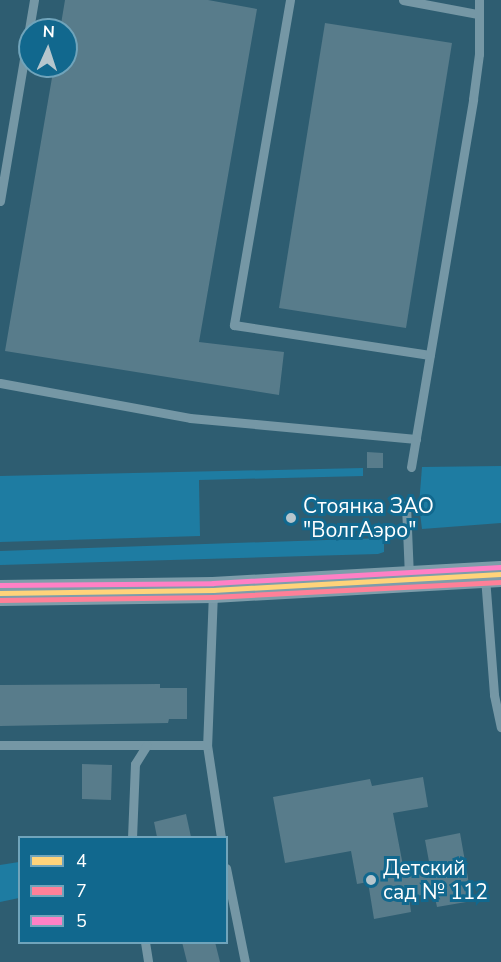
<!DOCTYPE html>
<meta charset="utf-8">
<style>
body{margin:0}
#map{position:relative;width:501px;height:962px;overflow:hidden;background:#2e5d71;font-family:"Nunito Sans",sans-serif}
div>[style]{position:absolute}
.green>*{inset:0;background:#1e7ca2}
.building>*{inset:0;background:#587c8b}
.lane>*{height:9px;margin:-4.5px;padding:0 4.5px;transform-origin:4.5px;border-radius:4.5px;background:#7597a5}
.secondary>*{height:26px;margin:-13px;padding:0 13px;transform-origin:13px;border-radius:13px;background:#7d9daa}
.bus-1>*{height:4.5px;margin:-2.25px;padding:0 2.25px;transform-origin:2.25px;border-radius:2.25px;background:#ffd37a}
.bus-2>*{height:4.5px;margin:-2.25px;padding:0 2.25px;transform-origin:2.25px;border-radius:2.25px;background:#ff8098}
.bus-3>*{height:4.5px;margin:-2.25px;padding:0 2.25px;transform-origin:2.25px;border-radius:2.25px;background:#ff80c5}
.dots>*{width:16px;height:16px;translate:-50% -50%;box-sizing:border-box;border:3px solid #11688e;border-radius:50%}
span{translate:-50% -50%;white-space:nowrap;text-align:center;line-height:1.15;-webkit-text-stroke:6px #11688e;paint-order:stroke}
.poi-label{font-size:21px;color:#fff}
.left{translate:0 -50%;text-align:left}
.legend{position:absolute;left:18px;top:836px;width:210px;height:108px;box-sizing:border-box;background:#11688e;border:2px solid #70a4bb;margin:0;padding:8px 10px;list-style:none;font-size:18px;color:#fff}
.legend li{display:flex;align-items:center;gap:12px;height:30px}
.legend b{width:30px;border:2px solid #70a4bb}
.north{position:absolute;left:18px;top:18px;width:60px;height:60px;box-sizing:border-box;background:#11688e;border:2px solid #70a4bb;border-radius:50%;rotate:3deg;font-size:16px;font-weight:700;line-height:24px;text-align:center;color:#fff}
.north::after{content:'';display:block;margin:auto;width:21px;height:27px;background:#b6c6cd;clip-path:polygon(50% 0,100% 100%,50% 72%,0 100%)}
</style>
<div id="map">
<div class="green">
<div style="clip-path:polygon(501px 466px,501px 523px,422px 529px,419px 505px,422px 467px)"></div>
<div style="clip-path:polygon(363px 468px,363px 476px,199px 480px,200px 536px,0 542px,0 476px)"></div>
<div style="clip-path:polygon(384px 538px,384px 552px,378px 554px,0 565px,0 551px)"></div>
<div style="clip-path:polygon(19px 862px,19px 898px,0 902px,0 865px)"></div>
</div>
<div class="building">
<div style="clip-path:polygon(65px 0,208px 0,257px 9px,199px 342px,284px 352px,279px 395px,5px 351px,54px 66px,66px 66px,66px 30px,60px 30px)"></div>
<div style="clip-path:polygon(325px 23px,452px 43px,406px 328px,279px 308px)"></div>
<div style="clip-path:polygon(367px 452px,383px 453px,383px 468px,367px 468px)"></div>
<div style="clip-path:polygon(160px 684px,160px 688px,187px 688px,187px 719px,169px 719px,168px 723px,0 726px,0 685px)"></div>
<div style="clip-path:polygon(82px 764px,112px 765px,111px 800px,82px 799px)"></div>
<div style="clip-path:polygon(423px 777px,428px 807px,393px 813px,404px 871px,430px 867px,425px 840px,460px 833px,472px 901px,437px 907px,434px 893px,409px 897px,411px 912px,374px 919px,368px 882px,357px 884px,351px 851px,285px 863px,273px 797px,370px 779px,372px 786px)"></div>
<div style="clip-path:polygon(186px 814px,191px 837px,157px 837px,154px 822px)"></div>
<div style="clip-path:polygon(182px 942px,215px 942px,220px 962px,187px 962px)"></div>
</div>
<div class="lane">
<div style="left:290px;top:0;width:330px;rotate:99.8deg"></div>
<div style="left:234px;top:325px;width:198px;rotate:8.7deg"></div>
<div style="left:403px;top:0;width:75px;rotate:10.7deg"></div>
<div style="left:0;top:201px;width:204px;rotate:-80.4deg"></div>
<div style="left:0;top:383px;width:193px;rotate:10.4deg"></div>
<div style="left:190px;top:418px;width:227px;rotate:5.3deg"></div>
<div style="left:411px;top:467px;width:373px;rotate:-80.4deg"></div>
<div style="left:473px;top:99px;width:45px;rotate:-82.4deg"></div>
<div style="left:479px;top:54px;width:54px;rotate:-90deg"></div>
<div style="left:406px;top:505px;width:73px;rotate:87.6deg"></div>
<div style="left:485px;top:577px;width:118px;rotate:85.6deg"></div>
<div style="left:494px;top:695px;width:33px;rotate:78deg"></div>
<div style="left:213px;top:592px;width:153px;rotate:92.2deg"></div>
<div style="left:207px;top:745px;width:94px;rotate:81.4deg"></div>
<div style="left:0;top:745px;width:207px"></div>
<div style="left:132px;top:838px;width:74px;rotate:-87.7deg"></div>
<div style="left:135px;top:764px;width:22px;rotate:-58deg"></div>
<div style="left:226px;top:868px;width:96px;rotate:78.6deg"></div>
<div style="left:145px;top:942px;width:20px;rotate:81deg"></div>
</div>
<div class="secondary">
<div style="left:0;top:593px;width:213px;rotate:-0.8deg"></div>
<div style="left:213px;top:590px;width:288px;rotate:-3.2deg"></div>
</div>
<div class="bus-1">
<div style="left:0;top:593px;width:213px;rotate:-0.8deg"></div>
<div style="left:213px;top:590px;width:288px;rotate:-3.2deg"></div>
</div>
<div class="bus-2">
<div style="left:0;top:600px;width:213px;rotate:-0.8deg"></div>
<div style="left:213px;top:597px;width:288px;rotate:-3deg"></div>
</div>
<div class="bus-3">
<div style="left:0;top:585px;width:213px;rotate:-0.5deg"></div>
<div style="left:213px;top:583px;width:288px;rotate:-3.2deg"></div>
</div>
<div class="dots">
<div style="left:291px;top:518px;background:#b6c6cd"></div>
<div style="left:371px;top:880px;background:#b6c6cd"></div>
</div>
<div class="poi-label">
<span class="left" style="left:303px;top:518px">Стоянка ЗАО<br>"ВолгАэро"</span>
<span class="left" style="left:383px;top:880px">Детский<br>сад № 112</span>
</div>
<ul class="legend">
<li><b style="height:8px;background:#ffd37a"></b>4</li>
<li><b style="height:8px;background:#ff8098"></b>7</li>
<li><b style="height:8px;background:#ff80c5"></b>5</li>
</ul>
<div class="north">N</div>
</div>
